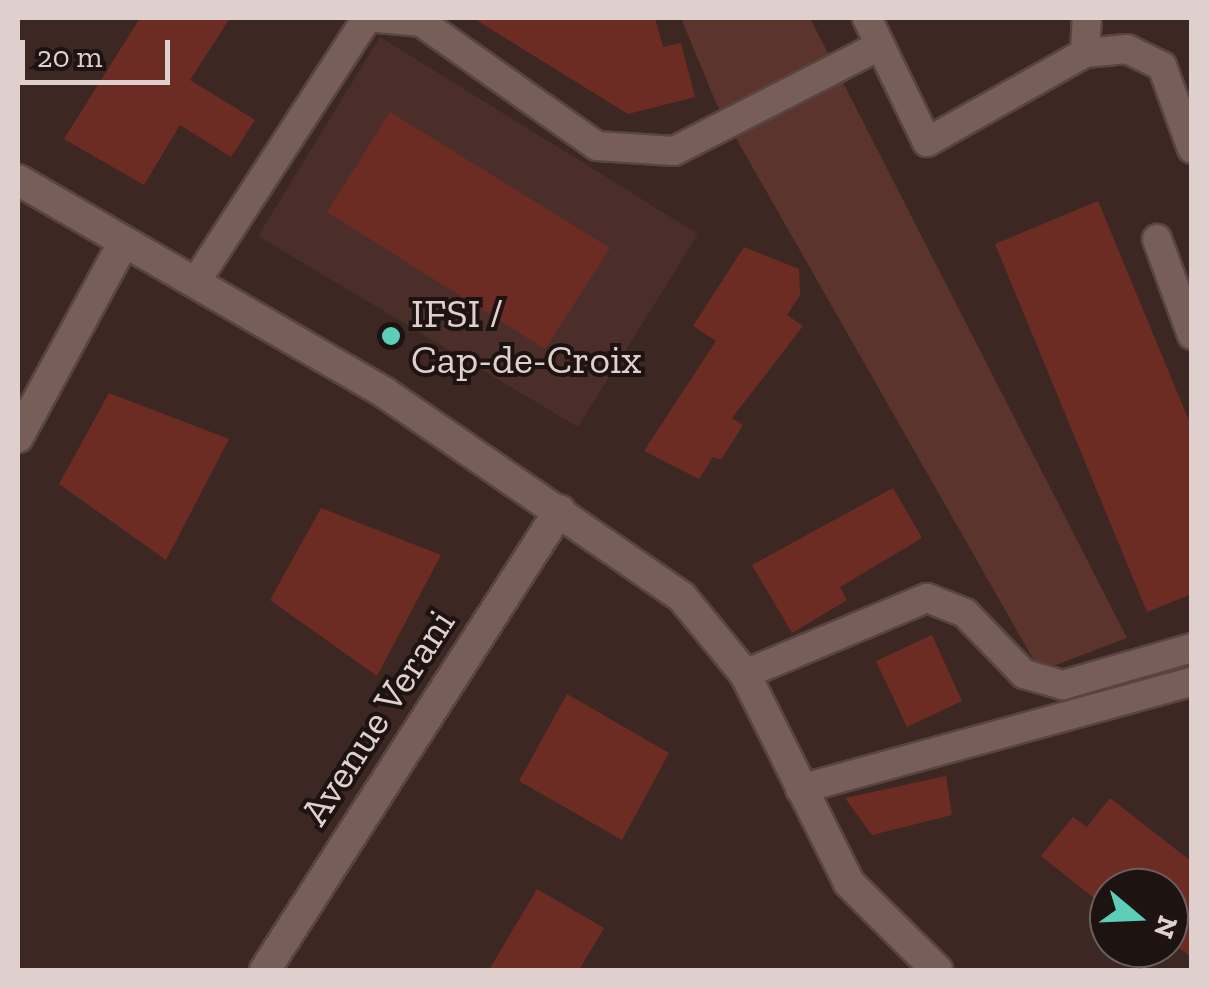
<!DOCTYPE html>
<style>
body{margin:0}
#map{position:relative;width:1209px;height:988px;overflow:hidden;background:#3d2723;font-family:"Zilla Slab",serif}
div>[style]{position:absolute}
.built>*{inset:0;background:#4b2e29}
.green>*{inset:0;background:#5b342e}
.building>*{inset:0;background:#6d2c23}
.roads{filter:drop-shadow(2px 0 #584542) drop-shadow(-2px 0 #584542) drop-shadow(0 2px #584542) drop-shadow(0 -2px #584542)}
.lane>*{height:28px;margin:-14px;padding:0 14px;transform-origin:14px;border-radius:14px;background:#785e59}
.street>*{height:30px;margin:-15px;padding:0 15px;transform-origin:15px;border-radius:15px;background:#785e59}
.secondary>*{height:30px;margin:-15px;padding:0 15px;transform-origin:15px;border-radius:15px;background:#785e59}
.dots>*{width:28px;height:28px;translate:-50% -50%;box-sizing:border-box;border:5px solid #1d1311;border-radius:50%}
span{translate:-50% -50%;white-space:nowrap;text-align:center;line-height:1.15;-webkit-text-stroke:8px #1d1311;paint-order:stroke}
.poi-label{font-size:40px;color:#dfd0cd}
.left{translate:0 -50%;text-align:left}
.street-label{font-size:40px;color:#dfd0cd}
.frame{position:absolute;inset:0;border:20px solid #dfd0cd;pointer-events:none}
.north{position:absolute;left:1089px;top:868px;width:100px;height:100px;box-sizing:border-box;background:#1d1311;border:2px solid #6b5f5c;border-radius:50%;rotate:109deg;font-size:28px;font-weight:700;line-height:40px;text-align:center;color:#dfd0cd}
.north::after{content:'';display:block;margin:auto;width:35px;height:45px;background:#5dceb9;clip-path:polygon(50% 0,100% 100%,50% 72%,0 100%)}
.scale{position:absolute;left:20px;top:40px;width:150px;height:45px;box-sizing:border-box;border:5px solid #dfd0cd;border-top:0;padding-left:12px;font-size:30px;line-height:35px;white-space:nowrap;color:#dfd0cd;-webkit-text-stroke:8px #1d1311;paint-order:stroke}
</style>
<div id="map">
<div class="built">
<div style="clip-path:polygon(380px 37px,698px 234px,578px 427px,258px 236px)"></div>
</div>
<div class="green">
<div style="clip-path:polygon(681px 18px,810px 18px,1127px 638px,1040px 671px,716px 103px)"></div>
</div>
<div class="building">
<div style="clip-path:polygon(140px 18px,230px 18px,190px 80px,255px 120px,231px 157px,180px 125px,144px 185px,64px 139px)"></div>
<div style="clip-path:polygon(473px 18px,655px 18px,663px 47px,681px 43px,695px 97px,628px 114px)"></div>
<div style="clip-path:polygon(390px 112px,610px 248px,545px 349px,327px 212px)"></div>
<div style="clip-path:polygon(1098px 201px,1192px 428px,1192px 594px,1147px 612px,995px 244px)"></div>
<div style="clip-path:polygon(744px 247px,799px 269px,800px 295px,787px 315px,803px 326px,732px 418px,743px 425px,721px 460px,713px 457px,699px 479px,644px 451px,716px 341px,693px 326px)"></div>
<div style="clip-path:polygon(109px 393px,229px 439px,166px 560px,59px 484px)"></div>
<div style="clip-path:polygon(893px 488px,922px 538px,840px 587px,847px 600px,792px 633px,752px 565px)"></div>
<div style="clip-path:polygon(321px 508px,441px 555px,377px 676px,270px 600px)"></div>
<div style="clip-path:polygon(932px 635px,962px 701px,907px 727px,876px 661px)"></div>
<div style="clip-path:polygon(567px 694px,669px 753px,622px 840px,519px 781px)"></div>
<div style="clip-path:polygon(946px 776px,952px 815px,872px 835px,845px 798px)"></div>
<div style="clip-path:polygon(1110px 798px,1192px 862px,1192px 958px,1169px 940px,1169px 888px,1109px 888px,1109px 910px,1041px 856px,1073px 817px,1087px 827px)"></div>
<div style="clip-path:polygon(537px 889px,604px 928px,579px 970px,489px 970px)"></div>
</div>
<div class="roads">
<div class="lane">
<div style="left:378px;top:18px;width:43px;rotate:5.3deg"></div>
<div style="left:421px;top:22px;width:215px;rotate:35.2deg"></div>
<div style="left:597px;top:146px;width:77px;rotate:3.7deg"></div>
<div style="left:674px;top:151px;width:226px;rotate:-27.1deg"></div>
<div style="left:867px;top:18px;width:138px;rotate:64.2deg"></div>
<div style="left:927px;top:142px;width:181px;rotate:-29.4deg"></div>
<div style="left:1085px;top:53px;width:42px;rotate:-5.4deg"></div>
<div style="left:1127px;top:49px;width:39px;rotate:26deg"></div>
<div style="left:1162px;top:66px;width:88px;rotate:70.1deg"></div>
<div style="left:1085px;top:53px;width:35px;rotate:-87deg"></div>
<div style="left:1157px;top:239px;width:102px;rotate:70deg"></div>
<div style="left:195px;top:283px;width:316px;rotate:-57deg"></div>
<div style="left:745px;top:674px;width:197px;rotate:-22.7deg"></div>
<div style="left:927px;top:598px;width:41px;rotate:21.5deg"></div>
<div style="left:965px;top:613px;width:85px;rotate:46deg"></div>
<div style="left:1024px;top:674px;width:41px;rotate:15.8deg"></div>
<div style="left:1063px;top:685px;width:134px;rotate:-16deg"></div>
<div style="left:800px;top:789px;width:406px;rotate:-15.3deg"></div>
</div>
<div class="street">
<div style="left:18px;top:437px;width:222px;rotate:-61.5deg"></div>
<div style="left:265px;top:970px;width:546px;rotate:-57.33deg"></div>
</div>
<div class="secondary">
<div style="left:18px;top:180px;width:424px;rotate:30.1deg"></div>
<div style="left:385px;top:393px;width:360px;rotate:34.5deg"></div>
<div style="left:682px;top:597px;width:99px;rotate:50.7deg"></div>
<div style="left:745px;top:674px;width:233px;rotate:63.5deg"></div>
<div style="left:849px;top:883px;width:124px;rotate:44.7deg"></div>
</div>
</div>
<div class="dots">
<div style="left:391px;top:336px;background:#5dceb9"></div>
</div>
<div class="poi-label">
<span class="left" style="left:411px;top:336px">IFSI /<br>Cap-de-Croix</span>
</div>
<div class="street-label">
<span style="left:377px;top:717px;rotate:-57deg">Avenue Verani</span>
</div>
<div class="frame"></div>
<div class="north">N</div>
<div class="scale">20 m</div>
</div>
